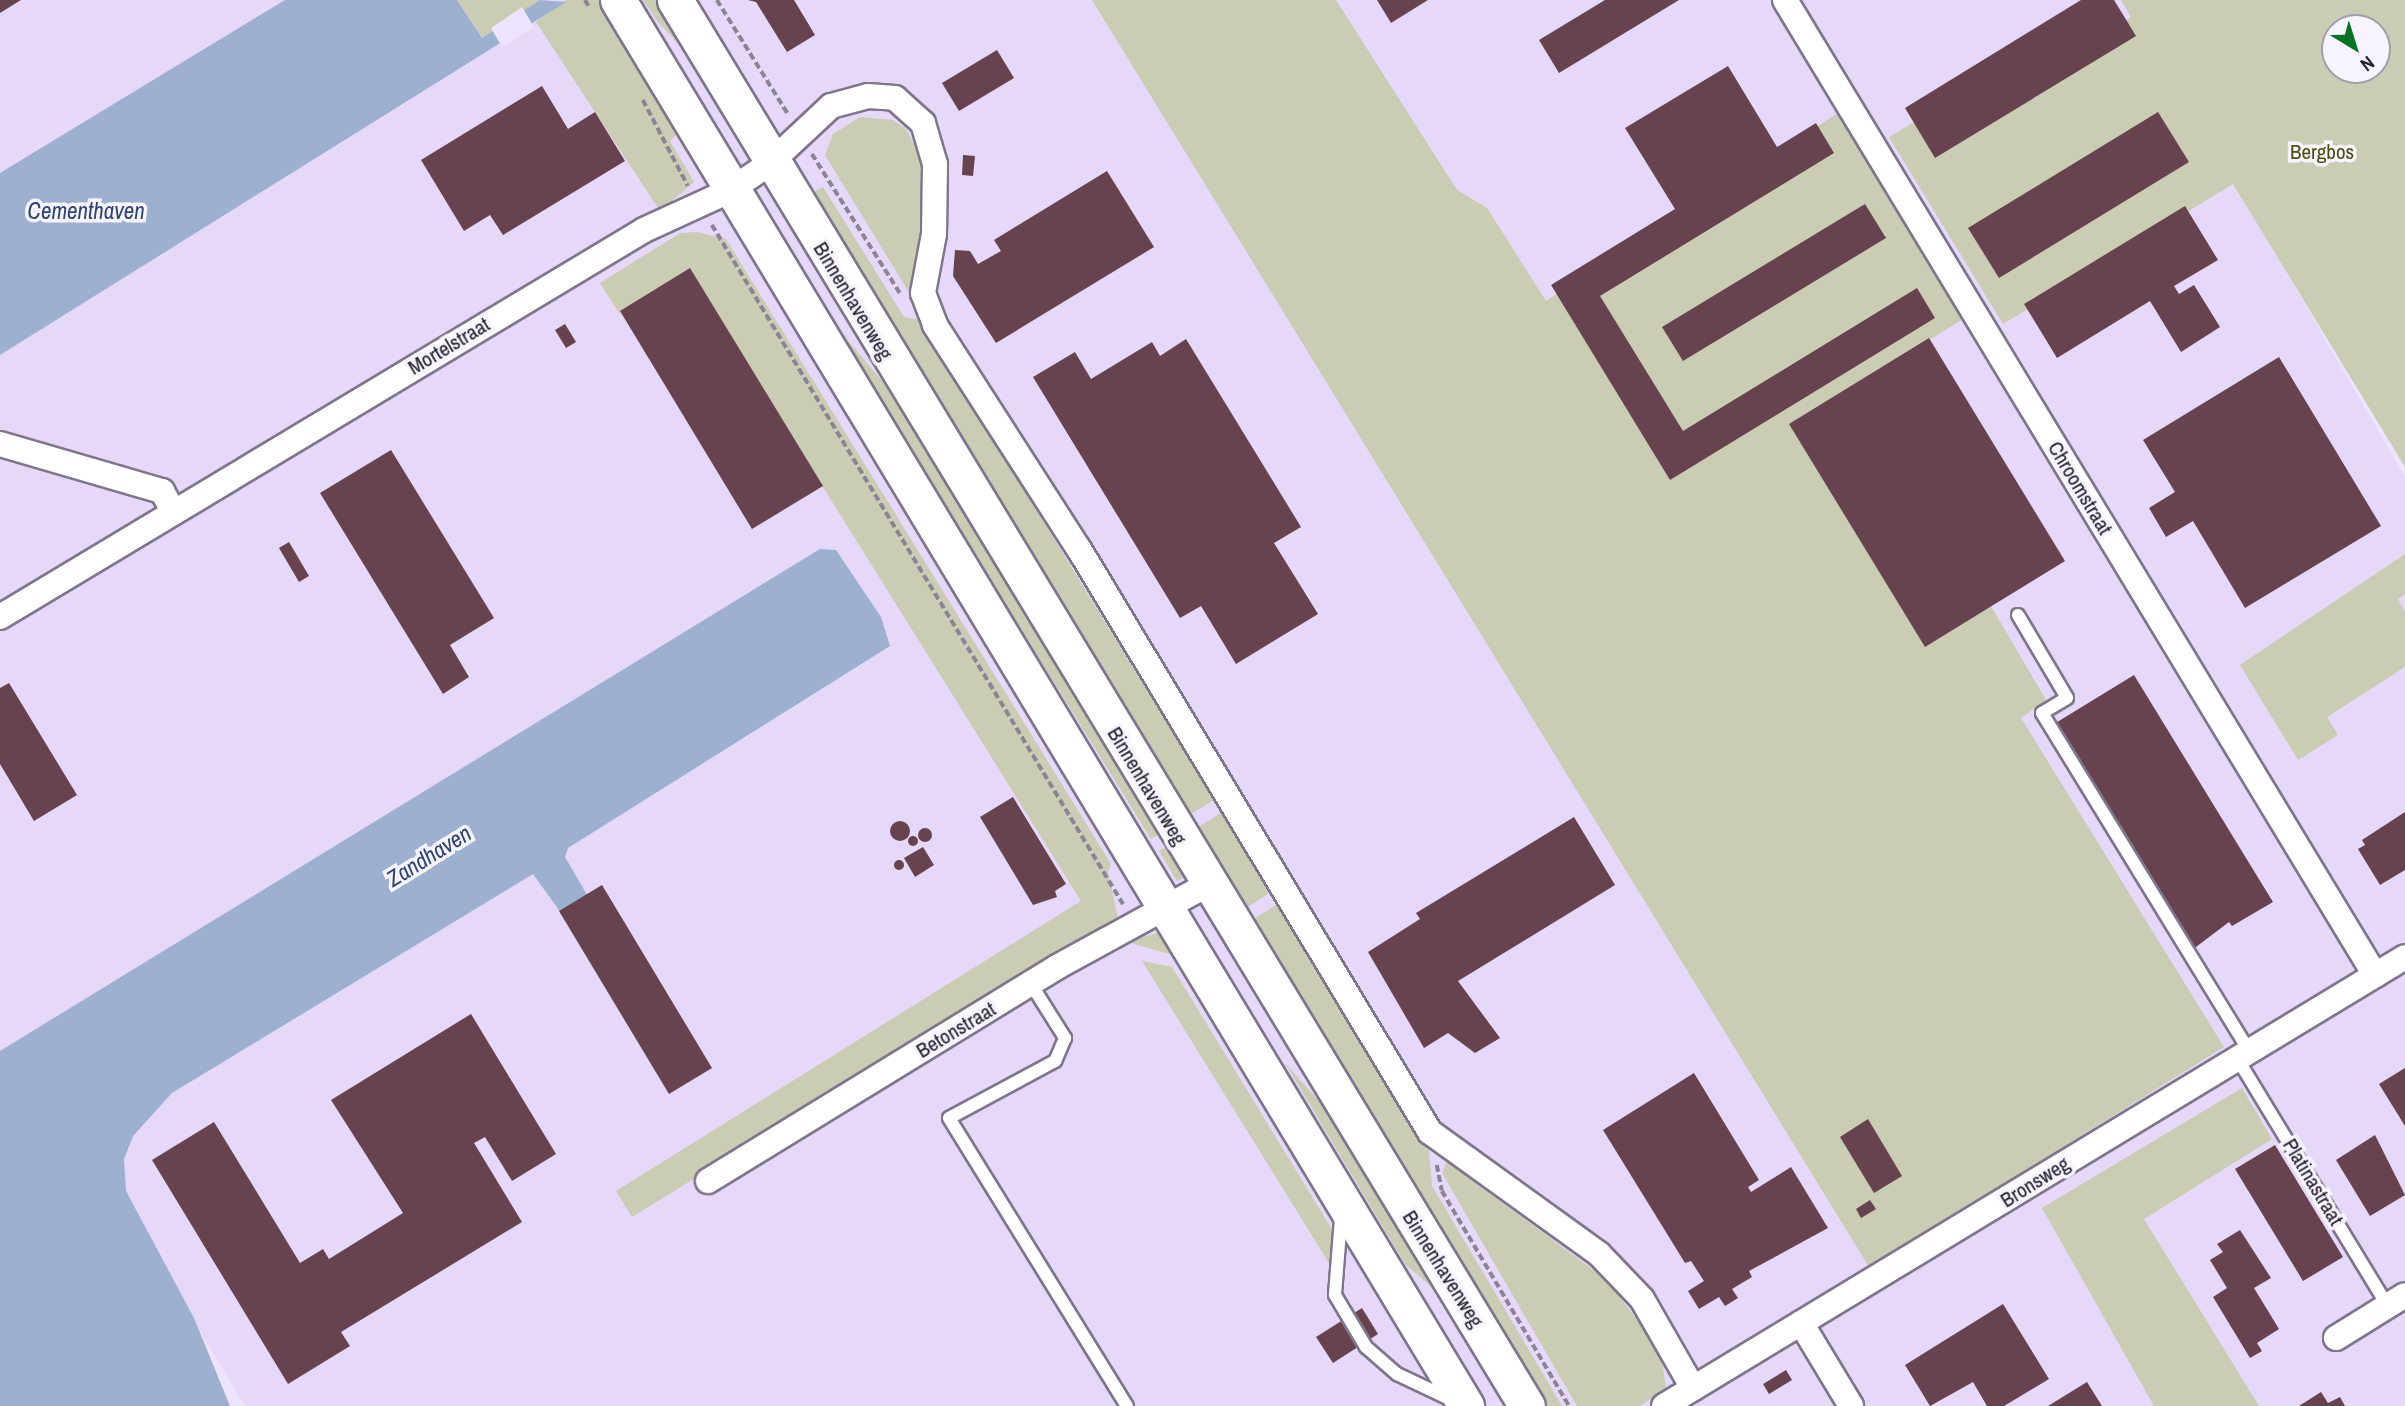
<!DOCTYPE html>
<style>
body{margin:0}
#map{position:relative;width:2405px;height:1406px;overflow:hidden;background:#eee4fd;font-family:"Archivo Narrow",sans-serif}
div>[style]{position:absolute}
.built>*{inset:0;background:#e5d8f8}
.green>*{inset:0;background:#caccb4}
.water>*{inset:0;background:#9db0d0}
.pier>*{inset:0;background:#eee4fd}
.building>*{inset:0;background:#66434f}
.round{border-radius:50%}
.path>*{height:3.5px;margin-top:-1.75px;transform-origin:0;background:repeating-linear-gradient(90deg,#8b8495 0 7px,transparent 0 10.5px)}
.roads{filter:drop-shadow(2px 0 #7f768c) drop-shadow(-2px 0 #7f768c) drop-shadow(0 2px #7f768c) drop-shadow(0 -2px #7f768c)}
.service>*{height:12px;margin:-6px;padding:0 6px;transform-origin:6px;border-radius:6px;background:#fff}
.minor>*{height:24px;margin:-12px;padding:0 12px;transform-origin:12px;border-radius:12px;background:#fff}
.secondary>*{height:35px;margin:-17.5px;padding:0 17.5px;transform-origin:17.5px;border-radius:17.5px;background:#fff}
span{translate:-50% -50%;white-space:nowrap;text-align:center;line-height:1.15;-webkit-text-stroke:7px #f8f4ff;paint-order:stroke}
.park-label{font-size:21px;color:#4c4e0f}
.street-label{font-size:21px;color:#242029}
.water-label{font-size:23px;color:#2c4571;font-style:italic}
.north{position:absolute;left:2321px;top:14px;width:70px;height:70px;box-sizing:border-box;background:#f8f4ff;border:2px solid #a39fa9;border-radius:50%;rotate:142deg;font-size:19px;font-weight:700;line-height:28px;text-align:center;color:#242029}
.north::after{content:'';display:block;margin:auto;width:24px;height:32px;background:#057224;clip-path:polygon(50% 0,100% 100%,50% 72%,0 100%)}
</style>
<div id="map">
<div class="built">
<div style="clip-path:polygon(0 0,2128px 0,2405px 477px,2405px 1406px,245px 1406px,112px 1187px,133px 1113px,890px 646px,0 1070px)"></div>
</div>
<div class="green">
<div style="clip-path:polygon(457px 0,540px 0,482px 38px)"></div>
<div style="clip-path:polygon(566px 0,605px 0,682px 129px,670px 141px,694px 182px,660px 211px,536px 22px)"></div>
<div style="clip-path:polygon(643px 0,655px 0,687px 53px,658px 22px)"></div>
<div style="clip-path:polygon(1092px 0,1336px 0,1457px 190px,1487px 208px,1546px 301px,1838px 113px,1963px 319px,1802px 419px,1933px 642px,1991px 606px,2046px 700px,2021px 718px,2224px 1047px,1869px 1267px)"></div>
<div style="clip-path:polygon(evenodd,2121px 0,2405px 0,2405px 467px,2233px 184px,2003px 324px,1889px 137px,2002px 70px,2016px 93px,2131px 17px,2121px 0,2335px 28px,2377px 28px,2377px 70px,2335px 70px,2335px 28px)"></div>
<div style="clip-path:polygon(860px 117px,893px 120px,906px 129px,924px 164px,920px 297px,910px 294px,825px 155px,833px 134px)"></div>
<div style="clip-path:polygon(823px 187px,904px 317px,920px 320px,1214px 800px,1186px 817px,806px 196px)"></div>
<div style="clip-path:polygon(697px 232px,726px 239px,1111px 864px,1108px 873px,1118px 918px,632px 1217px,616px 1191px,1081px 901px,689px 272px,619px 313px,600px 283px,680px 233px)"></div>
<div style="clip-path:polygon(828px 317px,915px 420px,1166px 830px,1151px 839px)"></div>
<div style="clip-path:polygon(2405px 554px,2405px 595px,2398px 599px,2405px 612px,2405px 667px,2327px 717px,2338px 735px,2298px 760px,2240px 665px)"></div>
<div style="clip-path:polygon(1222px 812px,1271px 892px,1243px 910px,1194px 830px)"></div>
<div style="clip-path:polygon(1174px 842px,1192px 872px,1177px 881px,1159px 851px)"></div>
<div style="clip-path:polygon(1278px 904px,1429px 1150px,1432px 1186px,1562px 1406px,1548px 1406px,1250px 921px)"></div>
<div style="clip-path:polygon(1160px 932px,1181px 947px,1169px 954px,1127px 942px)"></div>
<div style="clip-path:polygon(1142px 961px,1172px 967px,1333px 1231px,1329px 1263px)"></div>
<div style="clip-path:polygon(1285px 1063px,1351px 1137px,1445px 1299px,1405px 1264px)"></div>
<div style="clip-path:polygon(2242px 1088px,2272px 1139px,2144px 1219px,2259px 1406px,2154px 1406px,2042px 1208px)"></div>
<div style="clip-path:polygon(1447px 1162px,1607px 1280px,1661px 1352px,1666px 1389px,1640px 1406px,1577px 1406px,1442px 1173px)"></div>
</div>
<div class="water">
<div style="clip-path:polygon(285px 0,457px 0,482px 38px,540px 0,566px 2px,0 355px,0 173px)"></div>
<div style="clip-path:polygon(820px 549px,836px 550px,881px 617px,890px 646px,568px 848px,565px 857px,590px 900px,564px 917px,533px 874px,172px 1093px,133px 1136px,124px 1159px,126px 1191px,194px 1318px,230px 1406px,0 1406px,0 1051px)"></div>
</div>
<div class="pier">
<div style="clip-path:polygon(522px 7px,534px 27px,502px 47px,491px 28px)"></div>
</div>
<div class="building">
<div style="clip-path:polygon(0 0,21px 0,0 13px)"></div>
<div style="clip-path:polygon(748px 0,794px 0,815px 35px,787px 52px,756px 2px)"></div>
<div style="clip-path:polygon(1377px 0,1428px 0,1391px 23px)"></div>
<div style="clip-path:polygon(1605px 0,1679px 0,1559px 73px,1539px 40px)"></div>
<div style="clip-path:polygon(2081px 0,2114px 0,2136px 36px,1935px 158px,1905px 108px)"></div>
<div style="clip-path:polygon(997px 50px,1014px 78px,959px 111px,942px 83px)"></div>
<div style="clip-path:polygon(1728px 66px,1777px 147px,1816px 123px,1834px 153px,1600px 296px,1683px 431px,1917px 288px,1935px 318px,1670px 480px,1551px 285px,1675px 209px,1625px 128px)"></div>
<div style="clip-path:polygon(542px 86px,568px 129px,595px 112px,625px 161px,503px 235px,490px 215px,464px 231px,421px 160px)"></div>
<div style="clip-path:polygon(2158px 112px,2189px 162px,1999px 278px,1968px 228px)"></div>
<div style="clip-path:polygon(963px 155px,975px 156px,973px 176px,962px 175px)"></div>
<div style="clip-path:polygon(1107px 171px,1154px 247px,996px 343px,953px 276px,955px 250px,970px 251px,978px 264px,1001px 251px,994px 240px)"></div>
<div style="clip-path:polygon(1865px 204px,1886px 238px,1683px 361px,1662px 327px)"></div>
<div style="clip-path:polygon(2185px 206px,2218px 260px,2174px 286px,2179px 294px,2194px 285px,2220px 327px,2181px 352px,2150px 301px,2057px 358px,2024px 304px)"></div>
<div style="clip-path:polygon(690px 268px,823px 486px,752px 529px,620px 311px)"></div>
<div style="clip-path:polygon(565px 324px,576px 342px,566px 348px,555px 330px)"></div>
<div style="clip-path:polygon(1929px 338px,2065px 561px,1925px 647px,1789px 424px)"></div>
<div style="clip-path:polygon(1186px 339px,1301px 527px,1274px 543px,1318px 614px,1236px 664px,1201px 606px,1180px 618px,1033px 377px,1075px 352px,1091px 379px,1152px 342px,1160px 356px)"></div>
<div style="clip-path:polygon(2279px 357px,2381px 526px,2245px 608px,2193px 521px,2166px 537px,2149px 508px,2175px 492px,2143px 440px)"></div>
<div style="clip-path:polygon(391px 450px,494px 618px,450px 645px,469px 677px,443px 694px,320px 493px)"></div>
<div style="clip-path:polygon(289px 542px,309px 576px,299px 582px,279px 548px)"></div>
<div style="clip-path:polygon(2134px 675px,2273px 902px,2232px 926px,2229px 922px,2192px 950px,2054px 724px)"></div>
<div style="clip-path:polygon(9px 683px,77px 795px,34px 821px,0 764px,0 688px)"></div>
<div style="clip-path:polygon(1013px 797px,1066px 884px,1055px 891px,1057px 897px,1033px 905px,980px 817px)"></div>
<div style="clip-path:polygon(2405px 812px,2405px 870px,2380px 885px,2358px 849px,2365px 845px,2362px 840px)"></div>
<div style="clip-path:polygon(1574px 817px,1615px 885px,1458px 981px,1500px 1038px,1475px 1053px,1448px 1033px,1424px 1048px,1368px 952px,1420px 919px,1416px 913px)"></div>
<div class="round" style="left:890px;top:821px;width:20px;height:20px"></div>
<div class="round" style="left:918px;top:828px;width:14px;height:14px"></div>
<div class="round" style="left:908px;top:836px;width:10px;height:10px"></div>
<div style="clip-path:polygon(923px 847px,934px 865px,915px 877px,904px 858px)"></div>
<div class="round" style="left:894px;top:860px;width:10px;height:10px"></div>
<div style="clip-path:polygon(602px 885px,712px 1068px,669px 1094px,559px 911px)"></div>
<div style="clip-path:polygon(471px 1014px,556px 1154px,512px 1181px,485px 1137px,474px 1143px,522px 1222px,341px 1332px,350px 1346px,288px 1384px,152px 1160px,214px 1122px,300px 1263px,323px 1249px,329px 1259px,403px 1213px,331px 1100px)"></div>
<div style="clip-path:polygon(2405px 1068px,2405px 1126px,2379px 1084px)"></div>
<div style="clip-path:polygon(1694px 1073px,1759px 1180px,1748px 1187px,1751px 1192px,1791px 1167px,1828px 1228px,1749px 1271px,1752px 1277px,1732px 1289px,1738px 1298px,1725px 1306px,1719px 1297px,1699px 1309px,1688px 1291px,1704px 1281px,1691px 1261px,1685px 1263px,1603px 1130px)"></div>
<div style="clip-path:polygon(1868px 1119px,1902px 1176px,1874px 1193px,1840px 1137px)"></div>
<div style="clip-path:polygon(2375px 1135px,2405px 1195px,2370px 1216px,2336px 1160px)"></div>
<div style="clip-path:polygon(2275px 1145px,2343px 1257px,2303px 1281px,2235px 1169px)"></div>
<div style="clip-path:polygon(1870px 1200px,1876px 1209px,1861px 1218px,1856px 1209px)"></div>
<div style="clip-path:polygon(2240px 1230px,2271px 1278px,2254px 1288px,2279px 1329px,2257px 1343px,2262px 1351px,2250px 1358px,2213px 1297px,2227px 1288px,2210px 1260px,2223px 1252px,2217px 1244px)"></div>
<div style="clip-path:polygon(2003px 1304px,2049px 1379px,2004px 1406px,1987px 1406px,1973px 1382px,1930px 1406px,1905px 1365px)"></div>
<div style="clip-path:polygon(1362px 1308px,1378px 1334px,1333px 1363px,1316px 1337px)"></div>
<div style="clip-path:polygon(1786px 1370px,1792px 1380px,1769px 1394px,1763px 1384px)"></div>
<div style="clip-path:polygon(2087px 1382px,2102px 1406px,2048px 1406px)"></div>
<div style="clip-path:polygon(2321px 1392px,2328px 1403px,2340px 1397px,2345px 1406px,2299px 1406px)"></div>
</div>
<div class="path">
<div style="left:585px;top:0;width:9px;rotate:58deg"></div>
<div style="left:717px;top:0;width:134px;rotate:58.1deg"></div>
<div style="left:643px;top:100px;width:97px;rotate:62.4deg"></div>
<div style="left:812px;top:154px;width:167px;rotate:57.7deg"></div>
<div style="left:712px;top:225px;width:794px;rotate:58.81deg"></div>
<div style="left:1437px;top:1165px;width:26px;rotate:79deg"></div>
<div style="left:1442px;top:1191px;width:250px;rotate:59.4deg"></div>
</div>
<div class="roads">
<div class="service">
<div style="left:2018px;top:615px;width:96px;rotate:59.4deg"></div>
<div style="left:2067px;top:698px;width:29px;rotate:149deg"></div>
<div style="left:2042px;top:713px;width:396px;rotate:58.5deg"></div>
<div style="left:1031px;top:984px;width:64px;rotate:57.8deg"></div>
<div style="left:1065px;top:1038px;width:25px;rotate:113deg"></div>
<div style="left:1055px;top:1061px;width:120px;rotate:151.7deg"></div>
<div style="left:949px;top:1118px;width:339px;rotate:58.3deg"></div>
<div style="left:2237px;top:1058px;width:290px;rotate:58.7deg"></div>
<div style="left:1341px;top:1218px;width:77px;rotate:94.5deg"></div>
<div style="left:1335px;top:1295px;width:61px;rotate:59.2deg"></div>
<div style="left:1366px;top:1347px;width:41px;rotate:41.1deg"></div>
<div style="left:1397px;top:1374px;width:59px;rotate:25.3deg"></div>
</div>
<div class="minor">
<div style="left:1785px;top:0;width:1140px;rotate:58.82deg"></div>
<div style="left:0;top:444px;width:169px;rotate:16.2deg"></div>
<div style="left:162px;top:491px;width:23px;rotate:61deg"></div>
<div style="left:0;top:617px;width:751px;rotate:-31deg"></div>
<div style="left:644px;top:230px;width:94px;rotate:-24.6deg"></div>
<div style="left:729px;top:191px;width:48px;rotate:-34deg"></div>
<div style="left:769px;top:164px;width:85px;rotate:-43.1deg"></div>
<div style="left:831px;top:106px;width:38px;rotate:-15deg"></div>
<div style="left:868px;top:96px;width:27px;rotate:4deg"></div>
<div style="left:895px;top:98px;width:38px;rotate:42deg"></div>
<div style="left:923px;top:123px;width:43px;rotate:73.7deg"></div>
<div style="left:935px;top:164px;width:70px;rotate:90.8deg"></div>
<div style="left:934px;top:234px;width:60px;rotate:100.6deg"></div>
<div style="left:923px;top:293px;width:34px;rotate:69deg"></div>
<div style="left:935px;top:325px;width:266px;rotate:57.3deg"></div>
<div style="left:1079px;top:549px;width:681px;rotate:58.95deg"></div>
<div style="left:1430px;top:1132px;width:208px;rotate:35.8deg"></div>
<div style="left:1599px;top:1254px;width:62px;rotate:46.3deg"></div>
<div style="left:1642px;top:1299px;width:103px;rotate:60.2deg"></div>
<div style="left:708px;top:1181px;width:409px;rotate:-31.5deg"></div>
<div style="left:1057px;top:967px;width:171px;rotate:-28.7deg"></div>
<div style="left:1801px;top:1323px;width:97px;rotate:58.9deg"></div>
<div style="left:2336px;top:1338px;width:81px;rotate:-31.9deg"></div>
<div style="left:1664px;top:1406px;width:866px;rotate:-31.21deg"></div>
</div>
<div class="secondary">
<div style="left:618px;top:0;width:1642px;rotate:58.9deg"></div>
<div style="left:675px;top:0;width:1644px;rotate:58.79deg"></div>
</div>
</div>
<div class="park-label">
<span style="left:2322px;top:152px">Bergbos</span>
</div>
<div class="street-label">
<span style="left:853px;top:301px;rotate:59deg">Binnenhavenweg</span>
<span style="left:449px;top:346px;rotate:-31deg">Mortelstraat</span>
<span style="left:2080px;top:488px;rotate:59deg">Chroomstraat</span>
<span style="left:1147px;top:786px;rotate:59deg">Binnenhavenweg</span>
<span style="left:956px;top:1030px;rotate:-31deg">Betonstraat</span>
<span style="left:2035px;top:1182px;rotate:-32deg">Bronsweg</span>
<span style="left:2313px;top:1182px;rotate:59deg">Platinastraat</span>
<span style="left:1443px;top:1269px;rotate:58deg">Binnenhavenweg</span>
</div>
<div class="water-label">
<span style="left:86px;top:211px">Cementhaven</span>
<span style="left:429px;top:856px;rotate:-32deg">Zandhaven</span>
</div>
<div class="north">N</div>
</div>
